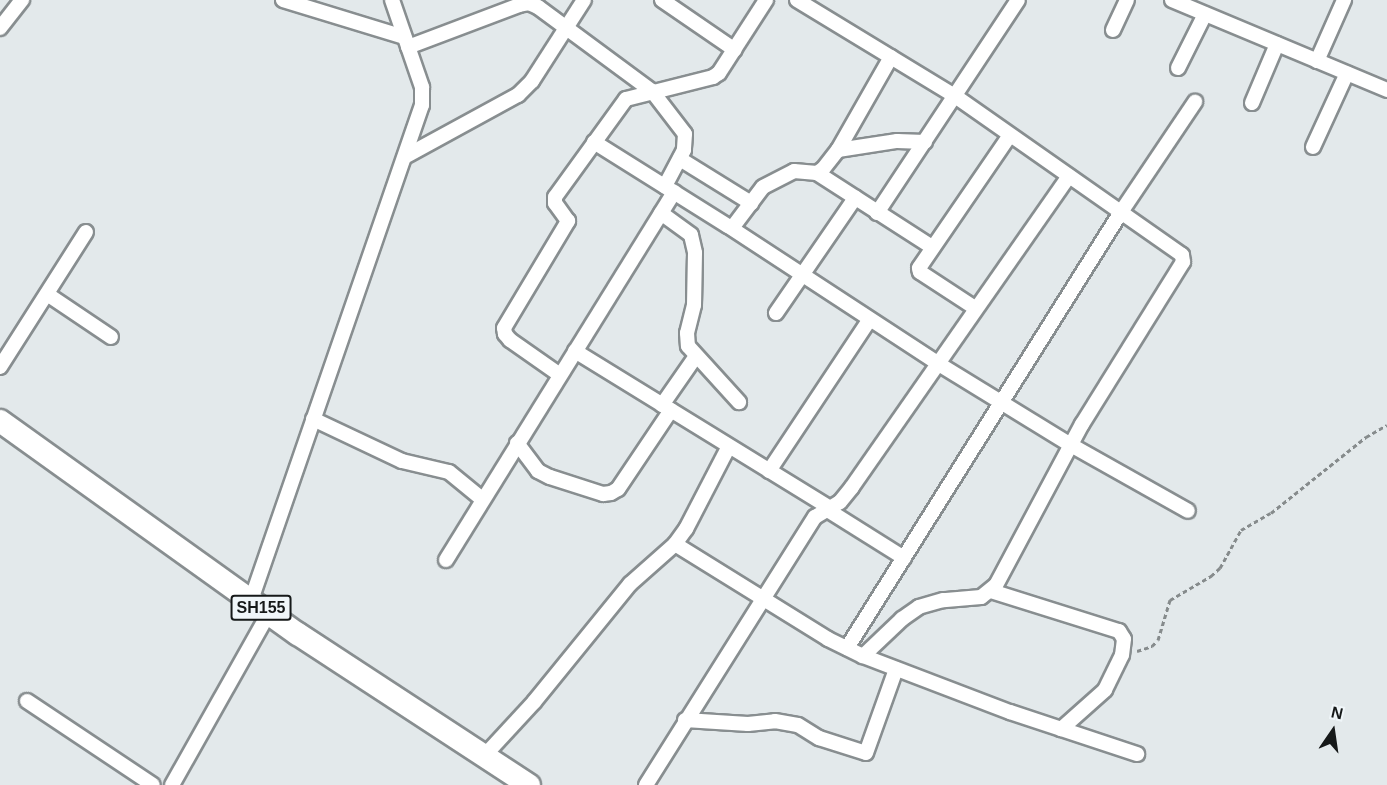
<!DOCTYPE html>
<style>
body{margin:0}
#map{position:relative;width:1387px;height:785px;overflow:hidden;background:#e3e9eb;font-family:Helvetica,sans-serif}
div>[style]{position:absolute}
.path>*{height:3px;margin-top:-1.5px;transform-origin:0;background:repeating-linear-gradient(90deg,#868b8c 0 4.5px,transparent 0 7.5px)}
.roads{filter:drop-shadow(2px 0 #888e90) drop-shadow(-2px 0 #888e90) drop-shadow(0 2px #888e90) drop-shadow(0 -2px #888e90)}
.minor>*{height:14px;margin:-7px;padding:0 7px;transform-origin:7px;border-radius:7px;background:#fff}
.primary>*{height:22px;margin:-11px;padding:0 11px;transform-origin:11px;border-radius:11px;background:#fff}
span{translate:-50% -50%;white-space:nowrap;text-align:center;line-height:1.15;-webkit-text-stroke:4.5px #f0f6f9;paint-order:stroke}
.shield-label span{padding:2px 4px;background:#f0f6f9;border:2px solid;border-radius:4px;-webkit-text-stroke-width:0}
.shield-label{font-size:16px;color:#161919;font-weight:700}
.north{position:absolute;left:1303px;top:701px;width:60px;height:60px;-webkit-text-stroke:4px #f0f6f9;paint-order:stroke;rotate:13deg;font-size:16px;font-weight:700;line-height:24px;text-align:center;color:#161919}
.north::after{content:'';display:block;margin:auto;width:21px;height:27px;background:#161919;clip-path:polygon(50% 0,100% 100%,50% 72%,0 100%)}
</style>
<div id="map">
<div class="path">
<div style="left:1137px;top:651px;width:16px;rotate:-18deg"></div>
<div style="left:1152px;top:646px;width:8px;rotate:-45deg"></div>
<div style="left:1158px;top:640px;width:42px;rotate:-73.3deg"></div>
<div style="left:1170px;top:600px;width:48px;rotate:-30.3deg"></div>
<div style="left:1211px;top:576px;width:12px;rotate:-42deg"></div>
<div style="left:1220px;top:568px;width:43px;rotate:-61.1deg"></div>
<div style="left:1241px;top:530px;width:34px;rotate:-30deg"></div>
<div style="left:1271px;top:513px;width:122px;rotate:-38.7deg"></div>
<div style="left:1366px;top:437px;width:24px;rotate:-30deg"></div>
</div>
<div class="roads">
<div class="minor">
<div style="left:283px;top:0;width:127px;rotate:17deg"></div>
<div style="left:662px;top:0;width:88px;rotate:34.4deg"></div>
<div style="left:797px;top:0;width:185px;rotate:31.3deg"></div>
<div style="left:955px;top:96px;width:277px;rotate:35deg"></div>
<div style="left:1182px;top:255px;width:7px;rotate:82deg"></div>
<div style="left:1183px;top:262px;width:191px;rotate:121.9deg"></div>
<div style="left:1082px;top:424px;width:183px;rotate:118.1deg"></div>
<div style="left:996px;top:585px;width:19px;rotate:141deg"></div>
<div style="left:981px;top:597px;width:38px;rotate:175deg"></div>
<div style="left:943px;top:600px;width:25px;rotate:164deg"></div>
<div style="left:919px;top:607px;width:21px;rotate:145deg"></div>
<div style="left:902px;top:619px;width:54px;rotate:136.5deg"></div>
<div style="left:1172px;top:0;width:233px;rotate:22.7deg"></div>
<div style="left:0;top:28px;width:36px;rotate:-52deg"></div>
<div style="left:1113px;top:30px;width:33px;rotate:-65deg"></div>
<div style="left:408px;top:47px;width:119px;rotate:-20.7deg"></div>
<div style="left:519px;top:5px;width:10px;rotate:-11deg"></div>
<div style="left:529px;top:3px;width:10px;rotate:24deg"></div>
<div style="left:538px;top:7px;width:142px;rotate:36.4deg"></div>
<div style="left:652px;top:91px;width:54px;rotate:52.5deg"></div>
<div style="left:685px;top:134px;width:16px;rotate:94deg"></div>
<div style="left:684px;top:150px;width:41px;rotate:117.8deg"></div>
<div style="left:1317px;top:61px;width:67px;rotate:-66.1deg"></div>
<div style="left:1178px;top:68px;width:60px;rotate:-63.4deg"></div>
<div style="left:1252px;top:103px;width:64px;rotate:-67deg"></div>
<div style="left:594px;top:142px;width:158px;rotate:32.1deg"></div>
<div style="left:728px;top:226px;width:250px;rotate:33.2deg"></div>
<div style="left:937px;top:363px;width:157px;rotate:31.5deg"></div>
<div style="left:1071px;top:445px;width:134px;rotate:29.4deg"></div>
<div style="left:1313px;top:147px;width:81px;rotate:-65.3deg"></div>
<div style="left:838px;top:150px;width:60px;rotate:-8.7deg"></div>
<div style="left:897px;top:141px;width:28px;rotate:2deg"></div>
<div style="left:406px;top:156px;width:128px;rotate:-28.6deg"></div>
<div style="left:518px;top:95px;width:20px;rotate:-45deg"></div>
<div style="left:532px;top:81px;width:96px;rotate:-57.3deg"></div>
<div style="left:680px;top:159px;width:84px;rotate:31.8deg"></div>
<div style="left:817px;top:173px;width:137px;rotate:32.8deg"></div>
<div style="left:661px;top:213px;width:37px;rotate:36deg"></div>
<div style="left:691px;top:235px;width:18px;rotate:77deg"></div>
<div style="left:695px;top:253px;width:52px;rotate:91.1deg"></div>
<div style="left:694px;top:305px;width:29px;rotate:104deg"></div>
<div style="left:687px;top:333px;width:13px;rotate:86deg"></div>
<div style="left:688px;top:346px;width:76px;rotate:47.7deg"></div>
<div style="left:877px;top:213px;width:255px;rotate:-56.5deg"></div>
<div style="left:732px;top:228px;width:51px;rotate:-52.9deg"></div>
<div style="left:763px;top:187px;width:35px;rotate:-27deg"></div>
<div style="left:794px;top:171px;width:23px;rotate:5deg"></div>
<div style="left:817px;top:173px;width:7px;rotate:-34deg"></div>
<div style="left:823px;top:169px;width:24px;rotate:-52deg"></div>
<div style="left:838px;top:150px;width:107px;rotate:-60.3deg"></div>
<div style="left:47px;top:294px;width:77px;rotate:33.9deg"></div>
<div style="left:975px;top:308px;width:66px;rotate:-146.8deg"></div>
<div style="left:920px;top:272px;width:4px;rotate:-104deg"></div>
<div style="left:919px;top:268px;width:161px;rotate:-55.6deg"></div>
<div style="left:776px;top:313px;width:140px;rotate:-55.5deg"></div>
<div style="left:575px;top:351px;width:299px;rotate:31.6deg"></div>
<div style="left:0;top:367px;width:160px;rotate:-57.5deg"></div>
<div style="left:560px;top:375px;width:61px;rotate:-145deg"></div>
<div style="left:510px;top:340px;width:8px;rotate:-130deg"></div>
<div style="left:505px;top:334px;width:6px;rotate:-99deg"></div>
<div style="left:504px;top:328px;width:125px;rotate:-59.1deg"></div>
<div style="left:568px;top:221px;width:22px;rotate:-126deg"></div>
<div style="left:555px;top:203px;width:6px;rotate:-90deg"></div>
<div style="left:555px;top:197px;width:121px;rotate:-54.1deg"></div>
<div style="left:626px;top:99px;width:90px;rotate:-14.2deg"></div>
<div style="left:713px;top:77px;width:7px;rotate:-34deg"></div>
<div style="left:719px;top:73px;width:87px;rotate:-57.2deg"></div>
<div style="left:662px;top:405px;width:60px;rotate:-55.2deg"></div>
<div style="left:313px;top:419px;width:98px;rotate:25.3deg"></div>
<div style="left:402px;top:461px;width:48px;rotate:13.2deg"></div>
<div style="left:449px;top:472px;width:43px;rotate:39.3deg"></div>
<div style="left:517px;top:443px;width:35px;rotate:53deg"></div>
<div style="left:538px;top:471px;width:13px;rotate:27deg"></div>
<div style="left:550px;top:477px;width:56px;rotate:17.8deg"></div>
<div style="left:603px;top:494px;width:8px;rotate:-7deg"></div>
<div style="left:611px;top:493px;width:8px;rotate:-30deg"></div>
<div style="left:618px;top:489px;width:95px;rotate:-56.1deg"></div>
<div style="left:769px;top:471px;width:182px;rotate:-56.4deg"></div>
<div style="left:826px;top:509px;width:92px;rotate:32.1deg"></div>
<div style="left:675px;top:544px;width:180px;rotate:31.8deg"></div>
<div style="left:828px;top:639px;width:39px;rotate:26deg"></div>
<div style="left:863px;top:656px;width:157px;rotate:20.9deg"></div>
<div style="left:1010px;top:712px;width:134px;rotate:18.3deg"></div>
<div style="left:446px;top:560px;width:433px;rotate:-58.2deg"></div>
<div style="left:991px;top:591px;width:134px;rotate:17.4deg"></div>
<div style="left:1119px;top:631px;width:9px;rotate:58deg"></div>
<div style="left:1124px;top:639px;width:16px;rotate:97deg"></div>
<div style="left:1122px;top:655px;width:39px;rotate:116deg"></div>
<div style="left:1105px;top:690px;width:59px;rotate:138.4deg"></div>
<div style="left:249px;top:606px;width:530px;rotate:-70.95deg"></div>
<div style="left:422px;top:105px;width:18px;rotate:-90deg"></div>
<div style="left:422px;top:87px;width:92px;rotate:-109deg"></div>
<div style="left:847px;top:648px;width:515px;rotate:-57.85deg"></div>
<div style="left:1121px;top:212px;width:133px;rotate:-56.1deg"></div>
<div style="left:27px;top:701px;width:151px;rotate:33.7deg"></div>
<div style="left:685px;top:720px;width:63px;rotate:3.6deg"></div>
<div style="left:748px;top:724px;width:27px;rotate:-6deg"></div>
<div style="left:775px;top:721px;width:23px;rotate:10deg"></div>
<div style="left:798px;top:725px;width:25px;rotate:32deg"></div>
<div style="left:819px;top:738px;width:49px;rotate:17.7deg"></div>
<div style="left:866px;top:753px;width:89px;rotate:-70.3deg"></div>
<div style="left:485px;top:755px;width:72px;rotate:-47.2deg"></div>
<div style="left:534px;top:702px;width:152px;rotate:-50.9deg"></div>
<div style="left:630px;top:584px;width:60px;rotate:-41.6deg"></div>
<div style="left:675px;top:544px;width:19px;rotate:-54deg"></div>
<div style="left:686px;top:529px;width:93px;rotate:-62.6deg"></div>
<div style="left:172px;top:785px;width:192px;rotate:-60.6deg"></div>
<div style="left:646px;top:785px;width:317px;rotate:-57.8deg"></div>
<div style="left:815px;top:517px;width:29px;rotate:-31deg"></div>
<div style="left:840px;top:502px;width:19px;rotate:-51deg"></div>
<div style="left:852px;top:487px;width:379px;rotate:-55.1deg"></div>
</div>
<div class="primary">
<div style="left:0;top:421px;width:366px;rotate:35.6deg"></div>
<div style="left:298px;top:634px;width:276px;rotate:33.2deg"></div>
</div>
</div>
<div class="shield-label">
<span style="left:261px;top:608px">SH155</span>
</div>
<div class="north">N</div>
</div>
